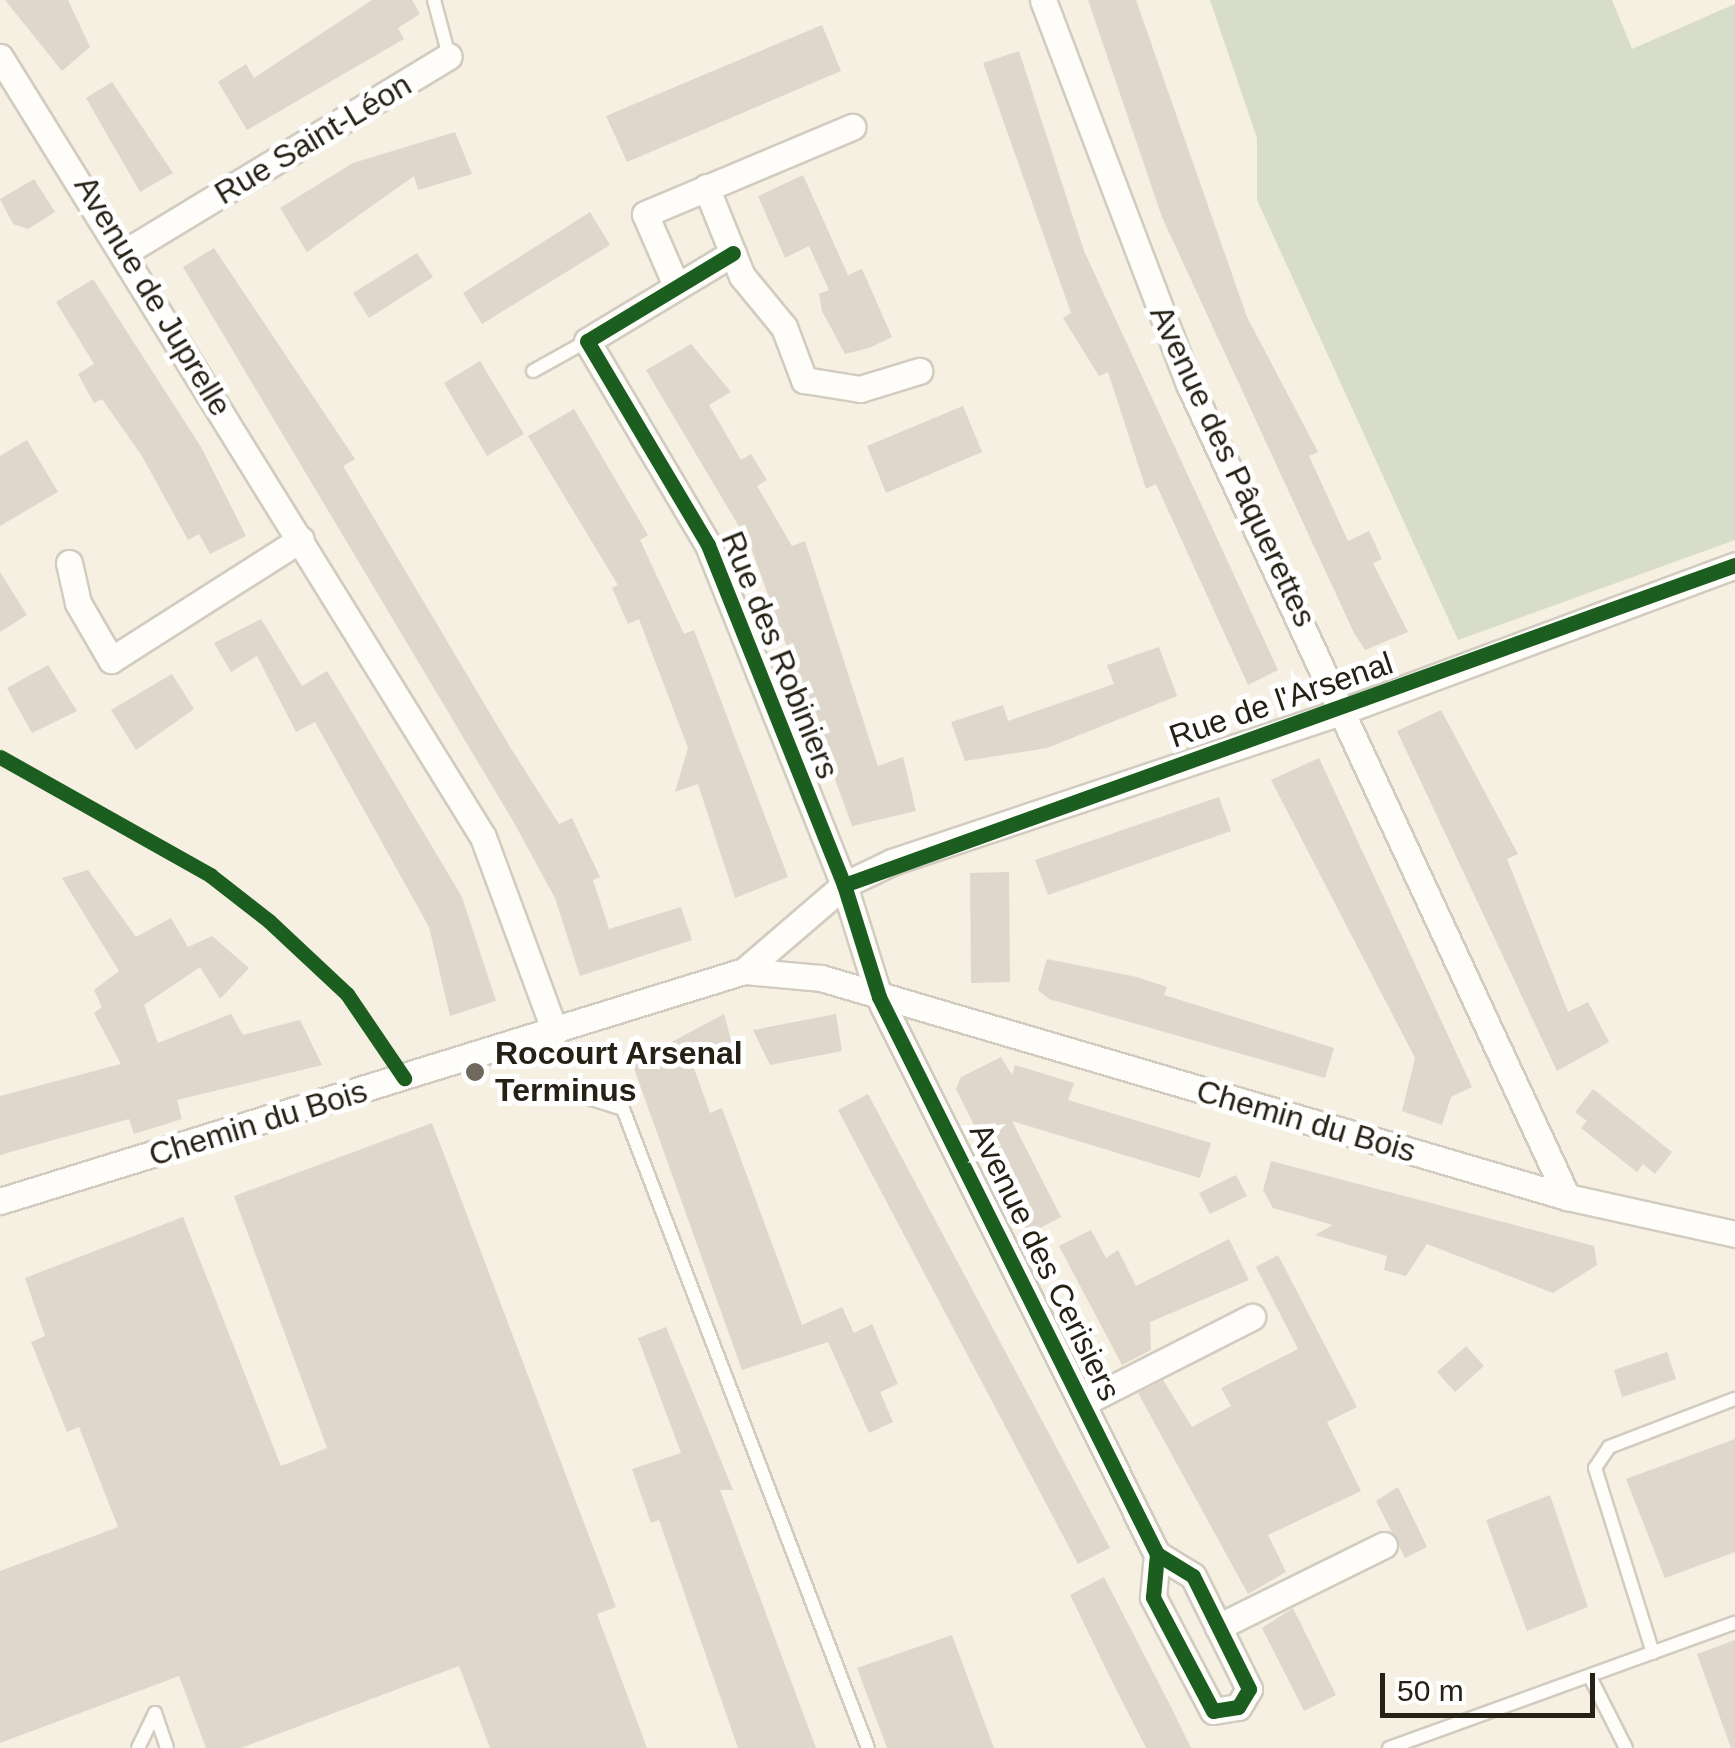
<!DOCTYPE html>
<meta charset="utf-8">
<style>
body{margin:0}
#map{position:relative;width:1735px;height:1748px;overflow:hidden;background:#f5f0e1;font-family:Arial,sans-serif}
div>[style]{position:absolute}
.green>*{inset:0;background:#d7ddca}
.building>*{inset:0;background:#dfd6cc}
.roads{filter:drop-shadow(2px 0 #d2ccc0) drop-shadow(-2px 0 #d2ccc0) drop-shadow(0 2px #d2ccc0) drop-shadow(0 -2px #d2ccc0)}
.service>*{height:12px;margin:-6px;padding:0 6px;transform-origin:6px;border-radius:6px;background:#fefdfa}
.minor>*{height:25px;margin:-12.5px;padding:0 12.5px;transform-origin:12.5px;border-radius:12.5px;background:#fefdfa}
.cycleway>*{height:15px;margin:-7.5px;padding:0 7.5px;transform-origin:7.5px;border-radius:7.5px;background:#1b5e20}
.dots>*{width:28px;height:28px;translate:-50% -50%;box-sizing:border-box;border:5px solid #fff;border-radius:50%}
span{translate:-50% -50%;white-space:nowrap;text-align:center;line-height:1.15;-webkit-text-stroke:10px #fff;paint-order:stroke}
.street-label{font-size:32px;color:#262115}
.poi-label{font-size:32px;color:#262115;font-weight:700}
.left{translate:0 -50%;text-align:left}
.scale{position:absolute;left:1380px;top:1673px;width:215px;height:45px;box-sizing:border-box;border:5px solid #262115;border-top:0;padding-left:12px;font-size:30px;line-height:35px;white-space:nowrap;color:#262115;-webkit-text-stroke:8px #fff;paint-order:stroke}
</style>
<div id="map">
<div class="green">
<div style="clip-path:polygon(1210px 0,1612px 0,1632px 49px,1735px 4px,1735px 540px,1458px 640px,1257px 200px,1257px 138px)"></div>
</div>
<div class="building">
<div style="clip-path:polygon(5px 0,68px 0,90px 47px,62px 71px)"></div>
<div style="clip-path:polygon(372px 0,412px 0,420px 14px,398px 28px,404px 39px,247px 130px,218px 82px,246px 64px,254px 78px)"></div>
<div style="clip-path:polygon(1088px 0,1136px 0,1247px 317px,1318px 452px,1309px 456px,1348px 541px,1369px 531px,1382px 559px,1373px 563px,1408px 632px,1365px 650px,1354px 633px,1162px 217px)"></div>
<div style="clip-path:polygon(822px 25px,841px 71px,627px 162px,606px 116px)"></div>
<div style="clip-path:polygon(1019px 51px,1084px 251px,1278px 670px,1248px 685px,1156px 484px,1146px 489px,1108px 372px,1099px 376px,1063px 318px,1071px 313px,983px 63px)"></div>
<div style="clip-path:polygon(112px 82px,173px 173px,140px 192px,86px 98px)"></div>
<div style="clip-path:polygon(455px 132px,472px 174px,418px 190px,414px 176px,307px 252px,280px 208px,353px 163px)"></div>
<div style="clip-path:polygon(803px 175px,848px 275px,862px 269px,892px 337px,869px 348px,845px 354px,822px 311px,819px 294px,829px 290px,809px 246px,785px 258px,758px 196px)"></div>
<div style="clip-path:polygon(34px 179px,55px 212px,28px 229px,13px 224px,0 199px)"></div>
<div style="clip-path:polygon(590px 212px,610px 245px,482px 324px,463px 293px)"></div>
<div style="clip-path:polygon(214px 248px,355px 459px,343px 466px,510px 747px,559px 824px,572px 818px,600px 877px,593px 880px,609px 929px,681px 907px,692px 940px,580px 976px,555px 898px,513px 821px,183px 267px)"></div>
<div style="clip-path:polygon(417px 253px,433px 277px,369px 318px,353px 293px)"></div>
<div style="clip-path:polygon(93px 279px,201px 447px,246px 536px,210px 554px,199px 534px,188px 540px,142px 456px,102px 399px,94px 403px,78px 374px,94px 364px,56px 302px)"></div>
<div style="clip-path:polygon(691px 344px,731px 392px,709px 405px,741px 460px,751px 454px,767px 480px,757px 486px,792px 546px,805px 541px,878px 766px,903px 757px,916px 811px,852px 826px,750px 545px,646px 370px)"></div>
<div style="clip-path:polygon(480px 361px,524px 434px,487px 456px,444px 383px)"></div>
<div style="clip-path:polygon(963px 406px,982px 452px,886px 493px,867px 446px)"></div>
<div style="clip-path:polygon(574px 409px,648px 535px,640px 540px,684px 634px,694px 630px,788px 877px,735px 898px,698px 784px,675px 792px,688px 748px,639px 619px,628px 624px,612px 588px,618px 585px,528px 436px)"></div>
<div style="clip-path:polygon(27px 440px,58px 492px,0 526px,0 456px)"></div>
<div style="clip-path:polygon(0 572px,27px 615px,0 632px)"></div>
<div style="clip-path:polygon(261px 619px,302px 686px,327px 671px,346px 702px,462px 897px,496px 1001px,450px 1016px,429px 927px,315px 722px,296px 732px,257px 656px,231px 672px,214px 643px)"></div>
<div style="clip-path:polygon(1159px 647px,1177px 696px,1047px 748px,965px 761px,951px 722px,1003px 705px,1008px 721px,1114px 684px,1107px 665px)"></div>
<div style="clip-path:polygon(48px 665px,77px 711px,32px 733px,7px 688px)"></div>
<div style="clip-path:polygon(172px 674px,194px 709px,136px 750px,111px 710px)"></div>
<div style="clip-path:polygon(1441px 710px,1518px 854px,1507px 859px,1568px 1012px,1588px 1002px,1609px 1042px,1557px 1071px,1397px 731px)"></div>
<div style="clip-path:polygon(1319px 758px,1472px 1087px,1451px 1097px,1442px 1125px,1402px 1111px,1415px 1058px,1271px 780px)"></div>
<div style="clip-path:polygon(1219px 797px,1231px 831px,1048px 895px,1035px 860px)"></div>
<div style="clip-path:polygon(88px 870px,136px 937px,171px 918px,188px 947px,212px 936px,249px 968px,220px 999px,200px 967px,144px 1005px,158px 1043px,231px 1014px,243px 1035px,300px 1020px,322px 1065px,177px 1100px,182px 1119px,134px 1134px,129px 1119px,0 1155px,0 1096px,121px 1064px,94px 1013px,102px 1007px,94px 990px,119px 971px,62px 878px)"></div>
<div style="clip-path:polygon(1009px 872px,1010px 982px,971px 983px,970px 873px)"></div>
<div style="clip-path:polygon(1047px 959px,1137px 977px,1167px 987px,1164px 995px,1334px 1048px,1325px 1078px,1049px 999px,1038px 990px)"></div>
<div style="clip-path:polygon(724px 1014px,734px 1051px,692px 1063px,710px 1113px,722px 1108px,802px 1325px,842px 1307px,854px 1333px,872px 1324px,898px 1384px,880px 1392px,893px 1422px,869px 1433px,828px 1342px,742px 1370px,632px 1063px)"></div>
<div style="clip-path:polygon(836px 1014px,842px 1051px,770px 1065px,753px 1030px)"></div>
<div style="clip-path:polygon(1001px 1057px,1012px 1075px,1015px 1065px,1074px 1083px,1068px 1100px,1211px 1143px,1200px 1178px,1012px 1121px,1061px 1217px,1029px 1234px,956px 1089px,961px 1077px)"></div>
<div style="clip-path:polygon(1593px 1089px,1672px 1152px,1655px 1174px,1643px 1164px,1637px 1172px,1581px 1128px,1587px 1121px,1575px 1112px)"></div>
<div style="clip-path:polygon(868px 1094px,1110px 1548px,1078px 1564px,838px 1110px)"></div>
<div style="clip-path:polygon(432px 1123px,616px 1607px,597px 1614px,647px 1748px,490px 1748px,459px 1666px,241px 1748px,206px 1748px,179px 1676px,0 1743px,0 1571px,118px 1527px,79px 1427px,67px 1432px,31px 1342px,45px 1336px,25px 1278px,183px 1217px,281px 1466px,327px 1448px,234px 1196px)"></div>
<div style="clip-path:polygon(1271px 1161px,1594px 1246px,1597px 1265px,1553px 1293px,1427px 1244px,1406px 1276px,1384px 1270px,1387px 1256px,1315px 1235px,1333px 1225px,1273px 1208px,1263px 1190px)"></div>
<div style="clip-path:polygon(1236px 1175px,1247px 1196px,1210px 1214px,1199px 1193px)"></div>
<div style="clip-path:polygon(1091px 1230px,1106px 1258px,1118px 1250px,1136px 1286px,1229px 1239px,1249px 1280px,1150px 1322px,1151px 1350px,1122px 1365px,1059px 1246px)"></div>
<div style="clip-path:polygon(1278px 1255px,1357px 1407px,1327px 1422px,1361px 1491px,1268px 1535px,1286px 1572px,1248px 1594px,1138px 1393px,1163px 1380px,1192px 1427px,1231px 1406px,1221px 1388px,1298px 1349px,1256px 1267px)"></div>
<div style="clip-path:polygon(666px 1327px,733px 1490px,720px 1490px,816px 1748px,738px 1748px,659px 1520px,651px 1523px,632px 1469px,681px 1453px,638px 1338px)"></div>
<div style="clip-path:polygon(1466px 1346px,1484px 1366px,1455px 1392px,1437px 1372px)"></div>
<div style="clip-path:polygon(1667px 1352px,1676px 1379px,1622px 1397px,1614px 1370px)"></div>
<div style="clip-path:polygon(1735px 1439px,1735px 1552px,1665px 1578px,1626px 1479px)"></div>
<div style="clip-path:polygon(1398px 1487px,1427px 1547px,1405px 1558px,1376px 1501px)"></div>
<div style="clip-path:polygon(1550px 1495px,1588px 1607px,1527px 1631px,1486px 1520px)"></div>
<div style="clip-path:polygon(1104px 1577px,1172px 1709px,1191px 1748px,1146px 1748px,1110px 1677px,1070px 1595px)"></div>
<div style="clip-path:polygon(1293px 1608px,1336px 1695px,1304px 1711px,1262px 1628px)"></div>
<div style="clip-path:polygon(952px 1635px,994px 1748px,887px 1748px,857px 1668px)"></div>
<div style="clip-path:polygon(1735px 1640px,1735px 1748px,1731px 1748px,1697px 1654px)"></div>
</div>
<div class="roads">
<div class="service">
<div style="left:434px;top:0;width:58px;rotate:75deg"></div>
<div style="left:533px;top:371px;width:62px;rotate:-29.1deg"></div>
<div style="left:560px;top:1089px;width:66px;rotate:17.6deg"></div>
<div style="left:623px;top:1109px;width:684px;rotate:69.02deg"></div>
<div style="left:1653px;top:1653px;width:194px;rotate:-107.4deg"></div>
<div style="left:1595px;top:1468px;width:25px;rotate:-56deg"></div>
<div style="left:1609px;top:1447px;width:135px;rotate:-20.9deg"></div>
<div style="left:1590px;top:1677px;width:80px;rotate:63.1deg"></div>
<div style="left:138px;top:1748px;width:39px;rotate:-64deg"></div>
<div style="left:155px;top:1713px;width:37px;rotate:71deg"></div>
<div style="left:1389px;top:1748px;width:368px;rotate:-19.9deg"></div>
</div>
<div class="minor">
<div style="left:1043px;top:0;width:411px;rotate:69.2deg"></div>
<div style="left:1189px;top:384px;width:897px;rotate:65.06deg"></div>
<div style="left:0;top:57px;width:917px;rotate:58.23deg"></div>
<div style="left:483px;top:837px;width:208px;rotate:69.7deg"></div>
<div style="left:706px;top:187px;width:96px;rotate:68deg"></div>
<div style="left:742px;top:276px;width:66px;rotate:50.5deg"></div>
<div style="left:784px;top:327px;width:57px;rotate:69.3deg"></div>
<div style="left:804px;top:380px;width:57px;rotate:9.1deg"></div>
<div style="left:860px;top:389px;width:62px;rotate:-17deg"></div>
<div style="left:127px;top:251px;width:376px;rotate:-31.2deg"></div>
<div style="left:733px;top:253px;width:170px;rotate:148.9deg"></div>
<div style="left:587px;top:341px;width:237px;rotate:59.3deg"></div>
<div style="left:708px;top:545px;width:366px;rotate:68.2deg"></div>
<div style="left:844px;top:885px;width:117px;rotate:72.6deg"></div>
<div style="left:879px;top:997px;width:623px;rotate:63.48deg"></div>
<div style="left:1157px;top:1554px;width:42px;rotate:31.4deg"></div>
<div style="left:1193px;top:1576px;width:126px;rotate:63.6deg"></div>
<div style="left:1249px;top:1689px;width:21px;rotate:121deg"></div>
<div style="left:1238px;top:1707px;width:25px;rotate:171deg"></div>
<div style="left:1213px;top:1711px;width:129px;rotate:-117.8deg"></div>
<div style="left:1153px;top:1597px;width:43px;rotate:-84.7deg"></div>
<div style="left:675px;top:283px;width:75px;rotate:-113.5deg"></div>
<div style="left:645px;top:214px;width:225px;rotate:-22.8deg"></div>
<div style="left:69px;top:563px;width:41px;rotate:77.3deg"></div>
<div style="left:78px;top:603px;width:66px;rotate:59.9deg"></div>
<div style="left:111px;top:660px;width:225px;rotate:-32.5deg"></div>
<div style="left:744px;top:971px;width:132px;rotate:-40.7deg"></div>
<div style="left:844px;top:885px;width:53px;rotate:-25.6deg"></div>
<div style="left:892px;top:862px;width:479px;rotate:-18.5deg"></div>
<div style="left:1346px;top:710px;width:415px;rotate:-20.4deg"></div>
<div style="left:0;top:1201px;width:779px;rotate:-17.18deg"></div>
<div style="left:744px;top:971px;width:77px;rotate:5.2deg"></div>
<div style="left:821px;top:978px;width:777px;rotate:16.36deg"></div>
<div style="left:1567px;top:1197px;width:172px;rotate:12.4deg"></div>
<div style="left:1083px;top:1403px;width:190px;rotate:-27deg"></div>
<div style="left:1218px;top:1627px;width:185px;rotate:-26.3deg"></div>
</div>
</div>
<div class="cycleway">
<div style="left:733px;top:253px;width:170px;rotate:148.9deg"></div>
<div style="left:587px;top:341px;width:237px;rotate:59.3deg"></div>
<div style="left:708px;top:545px;width:366px;rotate:68.2deg"></div>
<div style="left:844px;top:885px;width:117px;rotate:72.6deg"></div>
<div style="left:879px;top:997px;width:623px;rotate:63.48deg"></div>
<div style="left:1157px;top:1554px;width:42px;rotate:31.4deg"></div>
<div style="left:1193px;top:1576px;width:126px;rotate:63.6deg"></div>
<div style="left:1249px;top:1689px;width:21px;rotate:121deg"></div>
<div style="left:1238px;top:1707px;width:25px;rotate:171deg"></div>
<div style="left:1213px;top:1711px;width:129px;rotate:-117.8deg"></div>
<div style="left:1153px;top:1597px;width:43px;rotate:-84.7deg"></div>
<div style="left:0;top:757px;width:241px;rotate:29.3deg"></div>
<div style="left:210px;top:875px;width:75px;rotate:37.9deg"></div>
<div style="left:269px;top:921px;width:107px;rotate:43.1deg"></div>
<div style="left:347px;top:994px;width:102px;rotate:55.8deg"></div>
<div style="left:844px;top:885px;width:947px;rotate:-19.76deg"></div>
</div>
<div class="dots">
<div style="left:475px;top:1072px;background:#6e695c"></div>
</div>
<div class="street-label">
<span style="left:313px;top:139px;rotate:-31deg">Rue Saint-Léon</span>
<span style="left:153px;top:296px;rotate:59deg">Avenue de Juprelle</span>
<span style="left:1233px;top:466px;rotate:65deg">Avenue des Pâquerettes</span>
<span style="left:780px;top:655px;rotate:68deg">Rue des Robiniers</span>
<span style="left:1281px;top:700px;rotate:-19deg">Rue de l'Arsenal</span>
<span style="left:1306px;top:1121px;rotate:16deg">Chemin du Bois</span>
<span style="left:258px;top:1123px;rotate:-17deg">Chemin du Bois</span>
<span style="left:1045px;top:1262px;rotate:64deg">Avenue des Cerisiers</span>
</div>
<div class="poi-label">
<span class="left" style="left:495px;top:1072px">Rocourt Arsenal<br>Terminus</span>
</div>
<div class="scale">50 m</div>
</div>
